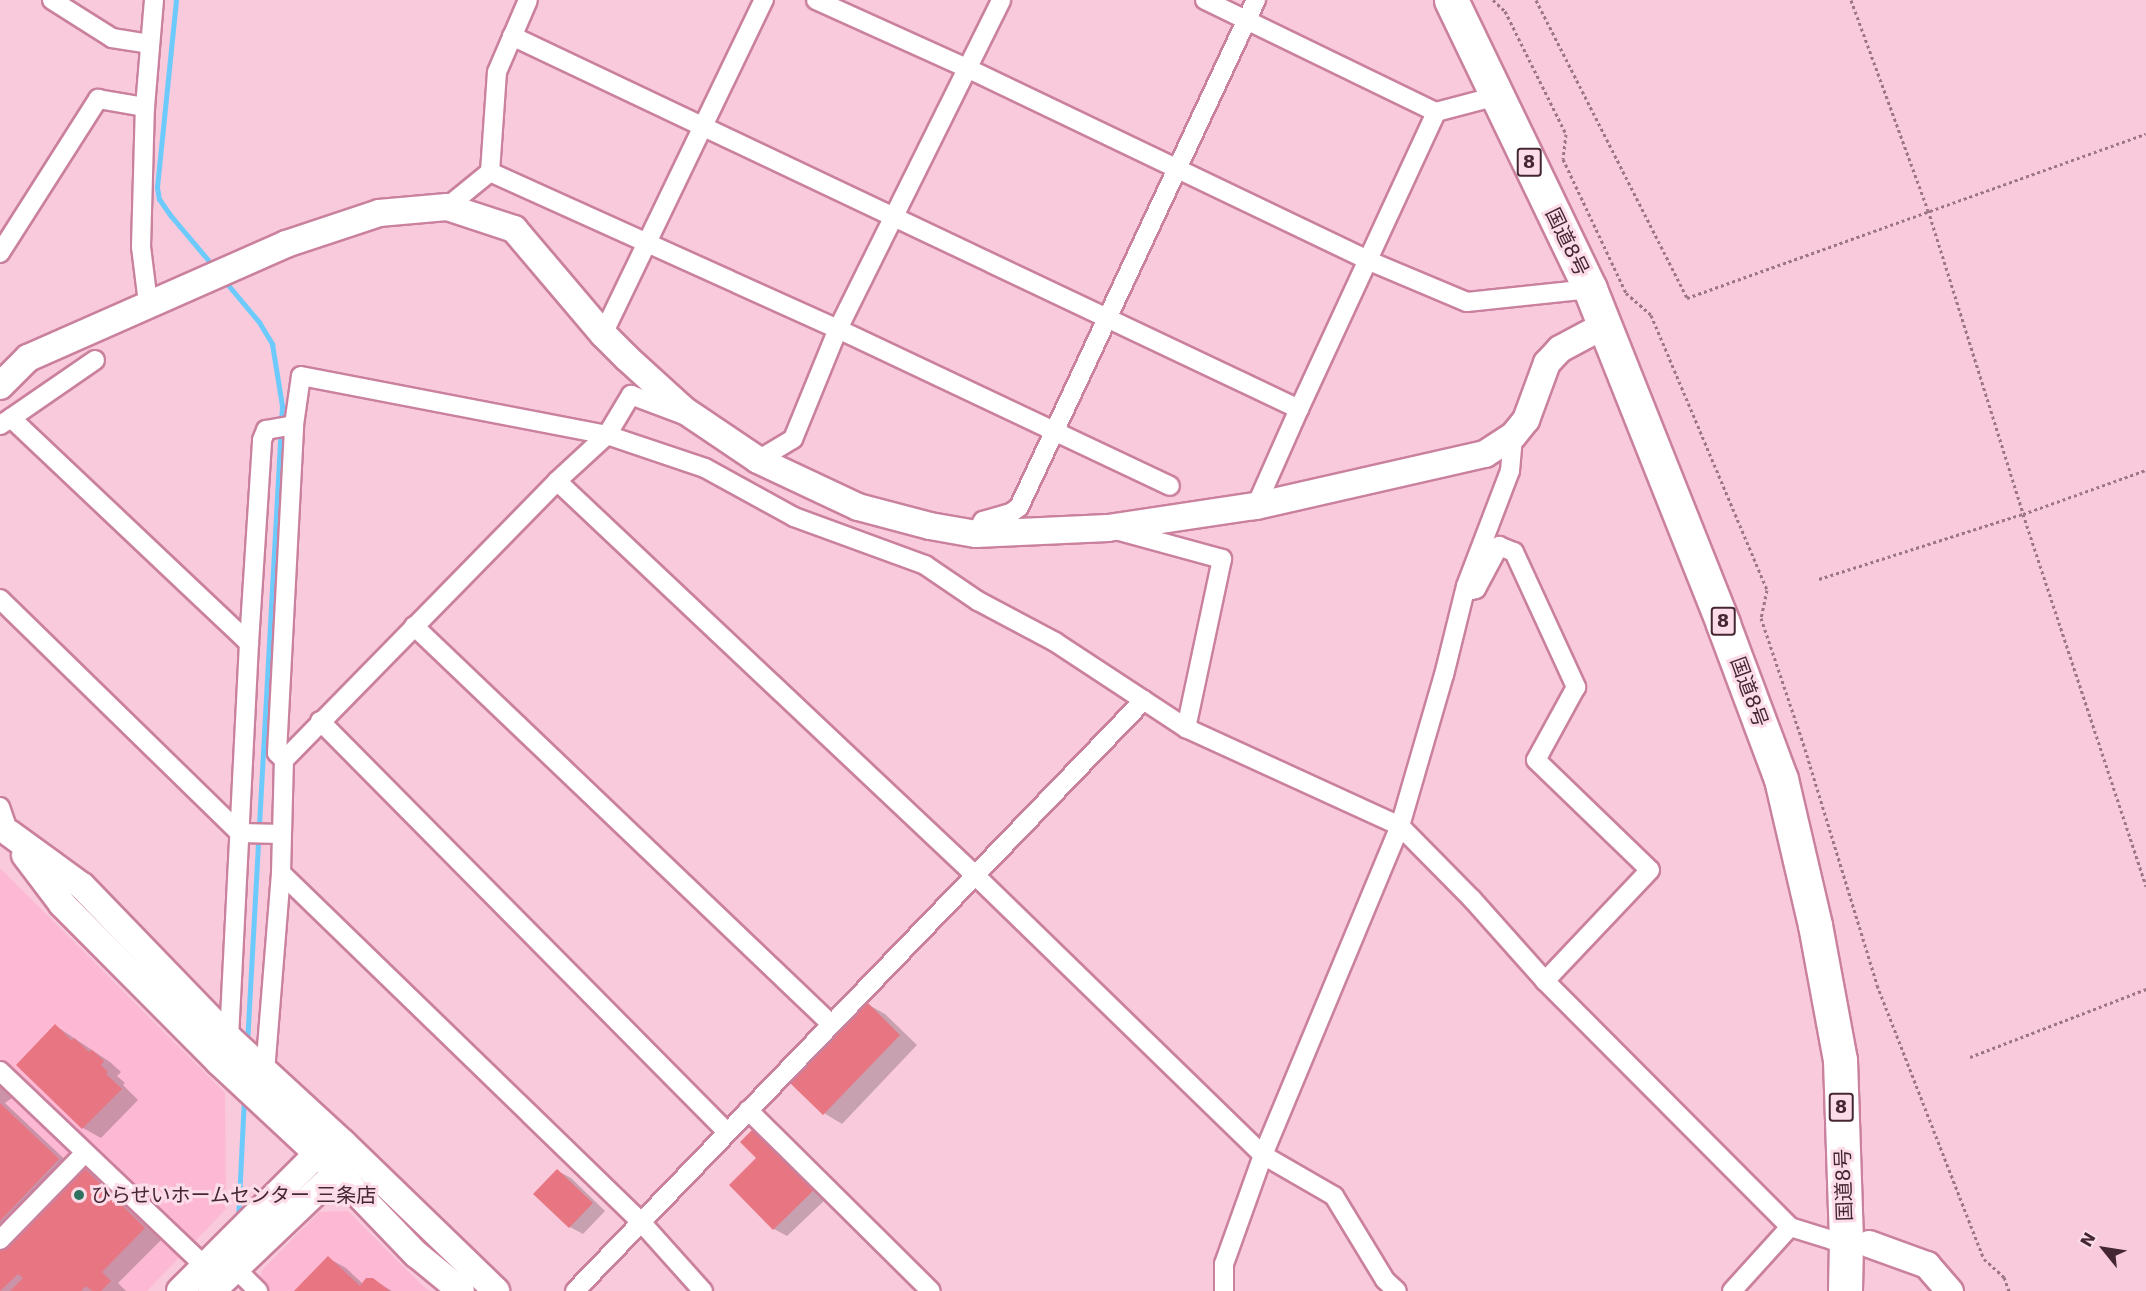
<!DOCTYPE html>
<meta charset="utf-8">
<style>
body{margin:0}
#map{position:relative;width:2146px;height:1291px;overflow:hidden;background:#f9cadb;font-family:"DejaVu Sans","Noto Sans JP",sans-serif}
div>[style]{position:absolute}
.built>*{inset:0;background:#fdb8d3}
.shadow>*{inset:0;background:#0003}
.stream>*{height:5px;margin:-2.5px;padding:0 2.5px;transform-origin:2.5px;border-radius:2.5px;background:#6dcafc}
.building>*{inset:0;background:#e87582}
.path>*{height:3px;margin-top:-1.5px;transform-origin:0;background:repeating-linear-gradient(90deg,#9c7684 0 3px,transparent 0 6px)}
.roads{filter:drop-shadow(2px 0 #ca819e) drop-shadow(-2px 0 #ca819e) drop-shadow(0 2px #ca819e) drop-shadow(0 -2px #ca819e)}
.street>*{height:18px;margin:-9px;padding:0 9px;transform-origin:9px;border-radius:9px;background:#fff}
.secondary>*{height:26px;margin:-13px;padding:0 13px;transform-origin:13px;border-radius:13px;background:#fff}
.highway>*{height:33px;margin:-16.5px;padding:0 16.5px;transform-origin:16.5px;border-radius:16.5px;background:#fff}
.dots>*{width:16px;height:16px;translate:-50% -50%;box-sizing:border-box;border:3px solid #fcdce8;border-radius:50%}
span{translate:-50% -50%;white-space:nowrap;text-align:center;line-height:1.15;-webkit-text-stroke:6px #fcdce8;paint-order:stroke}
.shield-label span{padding:2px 4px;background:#fcdce8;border:2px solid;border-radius:4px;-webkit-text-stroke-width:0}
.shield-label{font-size:18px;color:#452733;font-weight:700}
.street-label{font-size:20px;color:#452733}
.poi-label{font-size:20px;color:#452733}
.left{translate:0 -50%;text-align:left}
.north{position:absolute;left:2074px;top:1219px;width:60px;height:60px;-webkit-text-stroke:4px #fcdce8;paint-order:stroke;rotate:300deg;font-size:16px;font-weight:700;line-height:24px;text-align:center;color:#452733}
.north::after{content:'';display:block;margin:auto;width:21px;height:27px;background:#452733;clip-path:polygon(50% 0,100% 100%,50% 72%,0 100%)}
</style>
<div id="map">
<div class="built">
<div style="clip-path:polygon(0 868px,225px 1093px,226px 1209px,147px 1291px,0 1291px)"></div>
<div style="clip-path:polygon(348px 1211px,424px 1287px,430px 1291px,269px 1291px,259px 1281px,262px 1270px,319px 1212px)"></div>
</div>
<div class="shadow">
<div style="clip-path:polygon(867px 1004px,885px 1014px,917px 1045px,842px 1124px,824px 1113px)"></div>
<div style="clip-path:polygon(56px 1026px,110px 1062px,121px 1072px,117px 1076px,125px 1083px,123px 1085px,138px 1100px,101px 1138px,83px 1128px,18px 1064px)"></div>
<div style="clip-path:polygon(0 1085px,12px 1098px,5px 1103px,75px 1169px,79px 1165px,96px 1175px,162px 1239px,118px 1283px,126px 1291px,0 1291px)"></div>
<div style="clip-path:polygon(755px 1129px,828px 1197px,787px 1236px,774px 1229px,731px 1185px,758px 1158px)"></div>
<div style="clip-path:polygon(558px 1171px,571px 1178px,605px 1211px,583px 1234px,570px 1227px)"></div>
<div style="clip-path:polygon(328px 1258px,346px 1268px,363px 1284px,372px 1279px,392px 1291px,296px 1291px)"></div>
</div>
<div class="stream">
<div style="left:176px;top:0;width:188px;rotate:95.8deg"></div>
<div style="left:157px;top:187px;width:12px;rotate:81deg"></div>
<div style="left:159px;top:199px;width:21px;rotate:55deg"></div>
<div style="left:171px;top:216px;width:67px;rotate:49.9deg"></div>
<div style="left:223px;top:279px;width:56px;rotate:50.1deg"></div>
<div style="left:259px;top:322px;width:26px;rotate:59deg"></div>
<div style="left:272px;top:344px;width:63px;rotate:80.8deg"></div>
<div style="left:282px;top:406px;width:639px;rotate:93.14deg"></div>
<div style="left:238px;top:1220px;width:122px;rotate:-87.2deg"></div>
</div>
<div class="building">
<div style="clip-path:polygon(867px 1002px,900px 1035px,823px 1115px,789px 1082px)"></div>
<div style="clip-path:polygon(55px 1024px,72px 1041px,74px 1038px,89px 1052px,92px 1050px,104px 1061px,101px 1065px,108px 1072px,106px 1074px,122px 1089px,82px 1129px,16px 1065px)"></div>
<div style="clip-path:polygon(0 1103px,59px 1159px,0 1221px)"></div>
<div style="clip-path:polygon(755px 1127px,815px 1189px,773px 1230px,729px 1185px,756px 1158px,740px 1142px)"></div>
<div style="clip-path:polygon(79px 1163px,145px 1228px,102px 1272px,111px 1281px,101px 1291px,92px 1291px,86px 1286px,81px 1291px,10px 1291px,23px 1278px,18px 1274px,0 1291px,0 1243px)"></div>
<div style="clip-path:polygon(557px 1169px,593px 1203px,569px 1228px,533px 1194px)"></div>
<div style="clip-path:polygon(328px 1256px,360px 1286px,366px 1278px,373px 1278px,390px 1291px,294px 1291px)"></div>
</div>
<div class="path">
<div style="left:1493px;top:0;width:16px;rotate:43deg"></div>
<div style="left:1505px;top:11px;width:137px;rotate:63.6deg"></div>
<div style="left:1566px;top:134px;width:25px;rotate:97deg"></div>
<div style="left:1563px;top:159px;width:148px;rotate:64.8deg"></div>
<div style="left:1626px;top:293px;width:33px;rotate:41deg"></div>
<div style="left:1651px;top:315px;width:298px;rotate:67.1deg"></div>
<div style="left:1767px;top:590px;width:29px;rotate:102deg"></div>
<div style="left:1761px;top:618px;width:138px;rotate:71.4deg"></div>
<div style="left:1805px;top:749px;width:247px;rotate:73deg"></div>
<div style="left:1877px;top:985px;width:294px;rotate:68.7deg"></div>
<div style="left:1984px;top:1259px;width:27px;rotate:42deg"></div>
<div style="left:2004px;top:1277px;width:15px;rotate:70deg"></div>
<div style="left:1536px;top:0;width:334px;rotate:63.1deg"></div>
<div style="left:1687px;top:298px;width:487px;rotate:-19.7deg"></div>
<div style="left:1851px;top:0;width:224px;rotate:69.9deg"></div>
<div style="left:1928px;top:210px;width:318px;rotate:72.6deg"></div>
<div style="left:2023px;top:514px;width:392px;rotate:71.7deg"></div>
<div style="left:1819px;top:579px;width:214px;rotate:-17.7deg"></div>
<div style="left:2023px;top:514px;width:131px;rotate:-19.7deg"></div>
<div style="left:1970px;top:1057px;width:189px;rotate:-21.1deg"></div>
</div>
<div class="roads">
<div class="street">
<div style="left:52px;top:0;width:71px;rotate:32.3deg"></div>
<div style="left:112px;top:38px;width:36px;rotate:9deg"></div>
<div style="left:816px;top:0;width:168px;rotate:24.3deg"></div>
<div style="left:969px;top:69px;width:441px;rotate:25.6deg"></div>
<div style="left:1367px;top:260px;width:108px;rotate:22.8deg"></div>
<div style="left:1467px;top:302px;width:124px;rotate:-6deg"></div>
<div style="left:1205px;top:0;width:257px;rotate:25.9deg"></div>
<div style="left:1436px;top:112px;width:63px;rotate:-14.7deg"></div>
<div style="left:512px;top:36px;width:871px;rotate:25.36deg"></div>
<div style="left:1299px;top:409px;width:327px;rotate:-65.2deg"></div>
<div style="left:490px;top:172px;width:382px;rotate:24.3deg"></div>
<div style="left:838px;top:329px;width:367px;rotate:25.3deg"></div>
<div style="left:447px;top:207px;width:55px;rotate:-39.1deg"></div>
<div style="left:490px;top:172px;width:100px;rotate:-86deg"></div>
<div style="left:497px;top:72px;width:78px;rotate:-66.7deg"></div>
<div style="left:0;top:253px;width:183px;rotate:-57.5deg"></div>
<div style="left:98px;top:99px;width:48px;rotate:9.7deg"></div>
<div style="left:148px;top:303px;width:56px;rotate:-97.1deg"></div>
<div style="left:141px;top:247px;width:140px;rotate:-88.4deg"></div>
<div style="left:145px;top:107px;width:107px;rotate:-85.2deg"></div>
<div style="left:603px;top:334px;width:371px;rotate:-64.3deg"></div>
<div style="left:11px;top:418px;width:102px;rotate:-34.6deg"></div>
<div style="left:0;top:425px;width:13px;rotate:-32deg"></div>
<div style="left:11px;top:418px;width:328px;rotate:43.4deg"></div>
<div style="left:758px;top:460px;width:41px;rotate:-31deg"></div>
<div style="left:793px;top:439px;width:119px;rotate:-67.8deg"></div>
<div style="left:838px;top:329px;width:367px;rotate:-63.6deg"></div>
<div style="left:557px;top:481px;width:576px;rotate:43.31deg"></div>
<div style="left:976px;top:876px;width:400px;rotate:44.2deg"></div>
<div style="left:1263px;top:1155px;width:82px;rotate:30deg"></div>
<div style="left:1334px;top:1196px;width:98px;rotate:58.7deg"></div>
<div style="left:1385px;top:1280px;width:16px;rotate:43deg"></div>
<div style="left:1256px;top:506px;width:106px;rotate:-66.1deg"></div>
<div style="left:1116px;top:530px;width:110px;rotate:15.3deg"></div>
<div style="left:1222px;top:559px;width:173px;rotate:102deg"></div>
<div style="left:976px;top:534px;width:15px;rotate:-62deg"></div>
<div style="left:983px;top:521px;width:29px;rotate:-16deg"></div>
<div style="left:1011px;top:513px;width:10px;rotate:-37deg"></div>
<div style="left:1019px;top:507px;width:560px;rotate:-64.95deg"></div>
<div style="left:1472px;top:590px;width:4px;rotate:-14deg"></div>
<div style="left:1476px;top:589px;width:49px;rotate:-61.9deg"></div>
<div style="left:1499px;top:546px;width:16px;rotate:22deg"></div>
<div style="left:1514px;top:552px;width:149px;rotate:65.3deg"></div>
<div style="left:1576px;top:687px;width:83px;rotate:118.7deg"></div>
<div style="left:1536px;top:760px;width:158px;rotate:44deg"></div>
<div style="left:1650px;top:870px;width:153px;rotate:133.4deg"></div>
<div style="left:0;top:599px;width:335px;rotate:44.3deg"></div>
<div style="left:240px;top:833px;width:42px;rotate:1.4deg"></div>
<div style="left:414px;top:626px;width:575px;rotate:43.66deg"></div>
<div style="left:320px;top:721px;width:577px;rotate:45.28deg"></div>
<div style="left:284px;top:760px;width:10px;rotate:-135deg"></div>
<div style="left:277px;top:753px;width:328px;rotate:-87deg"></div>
<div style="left:294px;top:425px;width:49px;rotate:-81.9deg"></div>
<div style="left:301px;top:376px;width:312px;rotate:10.9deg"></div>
<div style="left:607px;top:435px;width:47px;rotate:-59deg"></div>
<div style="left:631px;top:395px;width:57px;rotate:20.7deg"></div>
<div style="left:0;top:807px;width:28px;rotate:71deg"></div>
<div style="left:281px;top:873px;width:501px;rotate:44.11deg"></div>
<div style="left:641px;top:1222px;width:93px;rotate:48.1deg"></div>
<div style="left:229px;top:1038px;width:396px;rotate:-87.1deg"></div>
<div style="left:249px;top:643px;width:203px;rotate:-86.3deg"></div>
<div style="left:262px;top:440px;width:11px;rotate:-68deg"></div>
<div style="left:266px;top:430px;width:28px;rotate:-10deg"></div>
<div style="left:0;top:1071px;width:283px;rotate:43.6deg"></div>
<div style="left:265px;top:1072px;width:200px;rotate:-85.4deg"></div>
<div style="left:281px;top:873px;width:113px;rotate:-88.5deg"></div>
<div style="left:284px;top:760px;width:390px;rotate:-45.6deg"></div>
<div style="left:557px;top:481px;width:68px;rotate:-42.6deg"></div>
<div style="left:607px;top:435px;width:103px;rotate:18.6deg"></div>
<div style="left:705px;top:468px;width:102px;rotate:28.8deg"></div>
<div style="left:794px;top:517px;width:140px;rotate:20.1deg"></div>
<div style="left:925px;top:565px;width:64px;rotate:34.2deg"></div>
<div style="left:978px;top:601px;width:87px;rotate:28deg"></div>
<div style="left:1055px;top:642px;width:157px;rotate:33.3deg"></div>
<div style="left:1186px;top:728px;width:235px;rotate:24.6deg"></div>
<div style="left:1400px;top:826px;width:103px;rotate:45.4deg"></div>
<div style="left:1472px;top:899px;width:110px;rotate:48.3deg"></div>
<div style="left:1545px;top:981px;width:347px;rotate:45.1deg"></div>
<div style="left:1790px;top:1227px;width:44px;rotate:17.2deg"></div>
<div style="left:1832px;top:1240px;width:22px;rotate:8deg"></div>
<div style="left:748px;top:1110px;width:257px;rotate:44.7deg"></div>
<div style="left:0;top:1240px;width:120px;rotate:-45.7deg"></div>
<div style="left:235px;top:1268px;width:33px;rotate:45deg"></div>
<div style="left:575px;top:1291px;width:820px;rotate:-46.09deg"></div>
<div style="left:1224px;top:1291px;width:27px;rotate:-90deg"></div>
<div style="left:1224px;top:1264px;width:116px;rotate:-70.3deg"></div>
<div style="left:1263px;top:1155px;width:356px;rotate:-67.4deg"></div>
<div style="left:1400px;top:826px;width:157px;rotate:-73.8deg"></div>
<div style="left:1444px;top:675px;width:92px;rotate:-76.1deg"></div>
<div style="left:1466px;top:586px;width:123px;rotate:-69.1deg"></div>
<div style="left:1510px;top:471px;width:35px;rotate:-85deg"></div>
<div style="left:1732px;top:1291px;width:86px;rotate:-47.8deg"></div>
</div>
<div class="secondary">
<div style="left:0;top:386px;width:40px;rotate:-45deg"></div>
<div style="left:28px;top:358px;width:282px;rotate:-23.8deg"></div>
<div style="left:286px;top:244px;width:98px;rotate:-18.4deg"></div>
<div style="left:379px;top:213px;width:68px;rotate:-5deg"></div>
<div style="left:447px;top:207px;width:71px;rotate:18.2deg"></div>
<div style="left:514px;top:229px;width:138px;rotate:49.7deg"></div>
<div style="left:603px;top:334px;width:34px;rotate:45deg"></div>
<div style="left:627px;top:358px;width:77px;rotate:42.4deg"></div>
<div style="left:684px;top:410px;width:89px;rotate:34deg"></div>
<div style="left:758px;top:460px;width:110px;rotate:25.2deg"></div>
<div style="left:858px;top:507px;width:74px;rotate:14.8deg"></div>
<div style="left:930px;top:526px;width:47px;rotate:9.9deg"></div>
<div style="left:976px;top:534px;width:132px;rotate:-2.6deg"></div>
<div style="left:1108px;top:528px;width:150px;rotate:-8.5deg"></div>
<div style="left:1256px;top:506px;width:235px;rotate:-12.8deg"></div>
<div style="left:1485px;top:454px;width:33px;rotate:-33deg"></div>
<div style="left:1513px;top:436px;width:21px;rotate:-51deg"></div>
<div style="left:1526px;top:420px;width:61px;rotate:-69.8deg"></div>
<div style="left:1547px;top:363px;width:19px;rotate:-47deg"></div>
<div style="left:1560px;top:349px;width:51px;rotate:-28.1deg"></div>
<div style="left:9px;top:833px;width:90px;rotate:36deg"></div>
<div style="left:82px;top:886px;width:211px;rotate:46deg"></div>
<div style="left:229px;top:1038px;width:155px;rotate:42.6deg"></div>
<div style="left:343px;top:1143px;width:213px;rotate:44deg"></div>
<div style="left:25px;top:855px;width:61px;rotate:52.9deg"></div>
<div style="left:62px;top:904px;width:223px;rotate:45.2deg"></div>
<div style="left:219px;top:1062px;width:161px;rotate:43deg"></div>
<div style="left:337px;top:1172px;width:114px;rotate:46.1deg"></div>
<div style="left:416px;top:1254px;width:58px;rotate:39.4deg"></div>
<div style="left:1869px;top:1244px;width:62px;rotate:19.9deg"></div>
<div style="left:1927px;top:1265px;width:35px;rotate:49deg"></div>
<div style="left:180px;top:1291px;width:194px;rotate:-45deg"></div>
<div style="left:317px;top:1154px;width:16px;rotate:-22deg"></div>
<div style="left:212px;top:1291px;width:173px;rotate:-43.6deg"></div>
<div style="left:337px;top:1172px;width:16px;rotate:-79deg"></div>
</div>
<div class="highway">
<div style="left:1451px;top:0;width:321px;rotate:64.3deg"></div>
<div style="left:1590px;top:289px;width:360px;rotate:68.3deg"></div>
<div style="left:1723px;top:624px;width:165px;rotate:69.5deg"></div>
<div style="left:1781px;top:779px;width:150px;rotate:76.9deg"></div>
<div style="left:1815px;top:925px;width:137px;rotate:79.5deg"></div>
<div style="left:1840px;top:1060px;width:182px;rotate:88.1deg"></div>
<div style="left:1846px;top:1242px;width:49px;rotate:91.2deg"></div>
</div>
</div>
<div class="dots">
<div style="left:79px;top:1195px;background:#2f7160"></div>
</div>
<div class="shield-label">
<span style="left:1529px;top:162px">8</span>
<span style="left:1723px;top:621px">8</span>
<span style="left:1841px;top:1107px">8</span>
</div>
<div class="street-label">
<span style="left:1567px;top:242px;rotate:64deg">国道8号</span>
<span style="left:1749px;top:692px;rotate:70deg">国道8号</span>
<span style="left:1844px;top:1185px;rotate:-92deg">国道8号</span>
</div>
<div class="poi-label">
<span class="left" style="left:91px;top:1195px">ひらせいホームセンター 三条店</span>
</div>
<div class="north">N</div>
</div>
